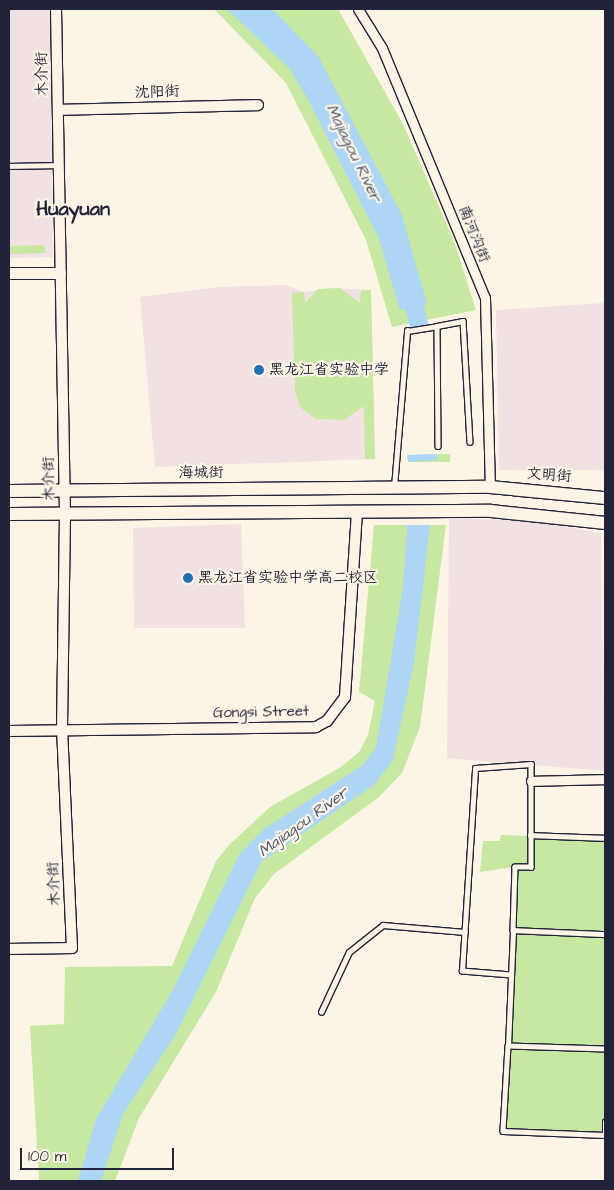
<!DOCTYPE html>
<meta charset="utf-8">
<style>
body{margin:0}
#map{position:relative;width:614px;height:1190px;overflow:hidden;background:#fcf5e5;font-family:"Architects Daughter","LXGW WenKai TC",sans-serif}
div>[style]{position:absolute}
.built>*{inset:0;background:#f2e1e2}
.green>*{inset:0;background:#c6e8a1}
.water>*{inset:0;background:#acd5f6}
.river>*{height:19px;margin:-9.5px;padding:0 9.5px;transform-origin:9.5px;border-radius:9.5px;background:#acd5f6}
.roads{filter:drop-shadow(1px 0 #22223b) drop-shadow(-1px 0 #22223b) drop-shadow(0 1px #22223b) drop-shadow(0 -1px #22223b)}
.service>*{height:4.5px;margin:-2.25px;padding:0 2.25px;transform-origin:2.25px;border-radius:2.25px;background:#fcf5e5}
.minor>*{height:9px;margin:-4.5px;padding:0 4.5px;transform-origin:4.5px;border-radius:4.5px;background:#fcf5e5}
.tertiary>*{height:10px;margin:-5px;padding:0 5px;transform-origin:5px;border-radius:5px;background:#fcf5e5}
.secondary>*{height:11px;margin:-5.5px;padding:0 5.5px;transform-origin:5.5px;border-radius:5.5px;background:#fcf5e5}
.primary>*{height:12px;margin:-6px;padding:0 6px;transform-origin:6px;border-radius:6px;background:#fcf5e5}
.dots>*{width:14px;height:14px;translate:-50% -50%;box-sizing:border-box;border:2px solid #fcf5e5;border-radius:50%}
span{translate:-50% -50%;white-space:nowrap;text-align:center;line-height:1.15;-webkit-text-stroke:4.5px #fcf5e5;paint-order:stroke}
.street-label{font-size:15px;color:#22223b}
.poi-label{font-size:15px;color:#22223b}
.left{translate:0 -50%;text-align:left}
.water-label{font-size:16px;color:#4b5873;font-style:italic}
.district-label{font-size:20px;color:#22223b;font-weight:700}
.frame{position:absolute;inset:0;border:10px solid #22223b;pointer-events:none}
.scale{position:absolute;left:20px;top:1148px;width:154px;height:22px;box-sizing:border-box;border:2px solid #22223b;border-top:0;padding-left:6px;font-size:15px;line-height:18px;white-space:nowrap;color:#22223b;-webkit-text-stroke:4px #fcf5e5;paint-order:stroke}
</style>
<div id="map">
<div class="built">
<div style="clip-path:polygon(9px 9px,50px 9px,53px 257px,9px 258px)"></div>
<div style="clip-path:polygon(285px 285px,304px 292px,329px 288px,371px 290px,375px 459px,155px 467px,140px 297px,218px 287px)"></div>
<div style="clip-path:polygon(605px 303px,605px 470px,499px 470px,496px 310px)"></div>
<div style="clip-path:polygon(449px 517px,537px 522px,601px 533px,605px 771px,447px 758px)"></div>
<div style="clip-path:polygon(241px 524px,245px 628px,134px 628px,133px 528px)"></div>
</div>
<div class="green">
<div style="clip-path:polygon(214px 9px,338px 9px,403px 124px,454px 241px,476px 310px,392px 327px,366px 240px,286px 83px)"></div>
<div style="clip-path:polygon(44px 245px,46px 253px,9px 254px,9px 246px)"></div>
<div style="clip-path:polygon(340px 288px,360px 303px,361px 291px,371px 290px,375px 459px,365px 459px,364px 406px,344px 420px,316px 419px,301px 408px,295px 392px,292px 293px,304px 292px,305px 303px,318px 289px)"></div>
<div style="clip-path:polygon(450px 454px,450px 462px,408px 462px,407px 455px)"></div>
<div style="clip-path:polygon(374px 525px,446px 525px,420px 727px,402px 773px,379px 797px,274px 874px,255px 898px,216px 992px,139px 1118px,115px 1181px,39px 1181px,30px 1026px,64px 1024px,65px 967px,172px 966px,216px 861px,229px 845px,270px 807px,341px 767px,359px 752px,368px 735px,375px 701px,359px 692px)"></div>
<div style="clip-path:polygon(501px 835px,605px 838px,605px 1135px,503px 1131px,514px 867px,480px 872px,483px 841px,500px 841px)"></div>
</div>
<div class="water">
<div style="clip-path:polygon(227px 9px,272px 9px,318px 56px,402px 215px,427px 304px,400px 310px,378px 236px,305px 94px,290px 69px)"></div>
<div style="clip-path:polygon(437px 454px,437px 460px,408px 462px,407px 455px)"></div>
<div style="clip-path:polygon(407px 525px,430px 525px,414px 663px,393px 760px,374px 785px,261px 862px,175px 1036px,123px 1114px,101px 1181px,78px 1181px,96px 1119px,173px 990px,239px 855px,264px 829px,363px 765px,376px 748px,403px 588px)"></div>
</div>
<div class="river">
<div style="left:407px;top:282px;width:41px;rotate:74.6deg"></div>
</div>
<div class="roads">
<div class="service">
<div style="left:9px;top:166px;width:50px;rotate:-1.1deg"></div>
<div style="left:437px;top:326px;width:26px;rotate:-11deg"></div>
<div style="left:463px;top:321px;width:121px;rotate:86.7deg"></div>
<div style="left:394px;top:487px;width:157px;rotate:-85.2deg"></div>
<div style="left:407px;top:331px;width:30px;rotate:-9deg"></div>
<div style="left:437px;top:326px;width:120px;rotate:89.5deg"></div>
<div style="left:530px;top:835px;width:75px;rotate:2.3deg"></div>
<div style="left:511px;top:975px;width:49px;rotate:-175.3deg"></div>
<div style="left:462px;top:971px;width:203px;rotate:-86.3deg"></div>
<div style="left:475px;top:768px;width:56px;rotate:-4.1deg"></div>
<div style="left:531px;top:764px;width:103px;rotate:90deg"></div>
<div style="left:531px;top:867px;width:16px;rotate:180deg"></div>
<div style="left:515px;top:867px;width:63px;rotate:91.8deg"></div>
<div style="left:513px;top:930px;width:92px;rotate:2.5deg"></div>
<div style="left:321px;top:1012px;width:66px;rotate:-65deg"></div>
<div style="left:349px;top:952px;width:43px;rotate:-38.5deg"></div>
<div style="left:383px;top:925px;width:82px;rotate:4.9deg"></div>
<div style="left:508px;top:1046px;width:116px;rotate:-87.5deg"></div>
<div style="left:605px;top:1049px;width:97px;rotate:-178.2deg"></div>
<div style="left:508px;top:1046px;width:85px;rotate:93.4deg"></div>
<div style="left:503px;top:1131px;width:102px;rotate:2.2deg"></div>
<div style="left:605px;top:1135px;width:13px;rotate:-90deg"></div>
</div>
<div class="minor">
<div style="left:358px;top:9px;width:46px;rotate:58.4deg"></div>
<div style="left:382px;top:48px;width:270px;rotate:67.6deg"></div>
<div style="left:485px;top:298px;width:189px;rotate:88.5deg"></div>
<div style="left:531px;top:781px;width:74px;rotate:-1.5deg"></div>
</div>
<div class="tertiary">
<div style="left:58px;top:110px;width:200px;rotate:-1.4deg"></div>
<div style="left:9px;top:731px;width:307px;rotate:-0.7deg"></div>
<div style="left:316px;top:727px;width:13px;rotate:-29deg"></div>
<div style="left:327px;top:721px;width:30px;rotate:-53deg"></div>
<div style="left:345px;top:697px;width:185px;rotate:-86.3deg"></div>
<div style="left:9px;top:949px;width:63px;rotate:-0.9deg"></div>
<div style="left:72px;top:948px;width:219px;rotate:-92.6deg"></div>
<div style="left:62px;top:729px;width:215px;rotate:-89.2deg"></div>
<div style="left:65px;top:514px;width:505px;rotate:-91.02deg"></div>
</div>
<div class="secondary">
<div style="left:9px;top:273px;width:51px"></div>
</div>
<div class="primary">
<div style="left:9px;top:491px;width:481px;rotate:-0.5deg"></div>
<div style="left:490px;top:487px;width:116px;rotate:5.5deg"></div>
<div style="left:9px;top:514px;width:482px;rotate:-0.4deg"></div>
<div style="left:491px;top:511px;width:115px;rotate:6deg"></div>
</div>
</div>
<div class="dots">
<div style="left:259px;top:370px;background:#1f6fb2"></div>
<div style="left:188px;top:578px;background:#1f6fb2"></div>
</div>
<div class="street-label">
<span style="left:42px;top:74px;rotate:-91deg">木介街</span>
<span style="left:157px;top:92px;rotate:-2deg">沈阳街</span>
<span style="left:474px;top:234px;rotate:68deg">南河沟街</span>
<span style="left:201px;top:473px">海城街</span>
<span style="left:549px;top:475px;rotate:4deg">文明街</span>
<span style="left:49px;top:479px;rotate:-91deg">木介街</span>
<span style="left:261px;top:712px;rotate:-1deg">Gongsi Street</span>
<span style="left:54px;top:884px;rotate:-93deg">木介街</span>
</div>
<div class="poi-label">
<span class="left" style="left:269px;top:370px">黑龙江省实验中学</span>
<span class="left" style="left:198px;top:578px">黑龙江省实验中学高二校区</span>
</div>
<div class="water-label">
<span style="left:354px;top:153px;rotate:64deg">Majiagou River</span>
<span style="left:303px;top:822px;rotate:-36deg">Majiagou River</span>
</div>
<div class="district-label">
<span style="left:73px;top:209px">Huayuan</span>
</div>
<div class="frame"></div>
<div class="scale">100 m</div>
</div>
